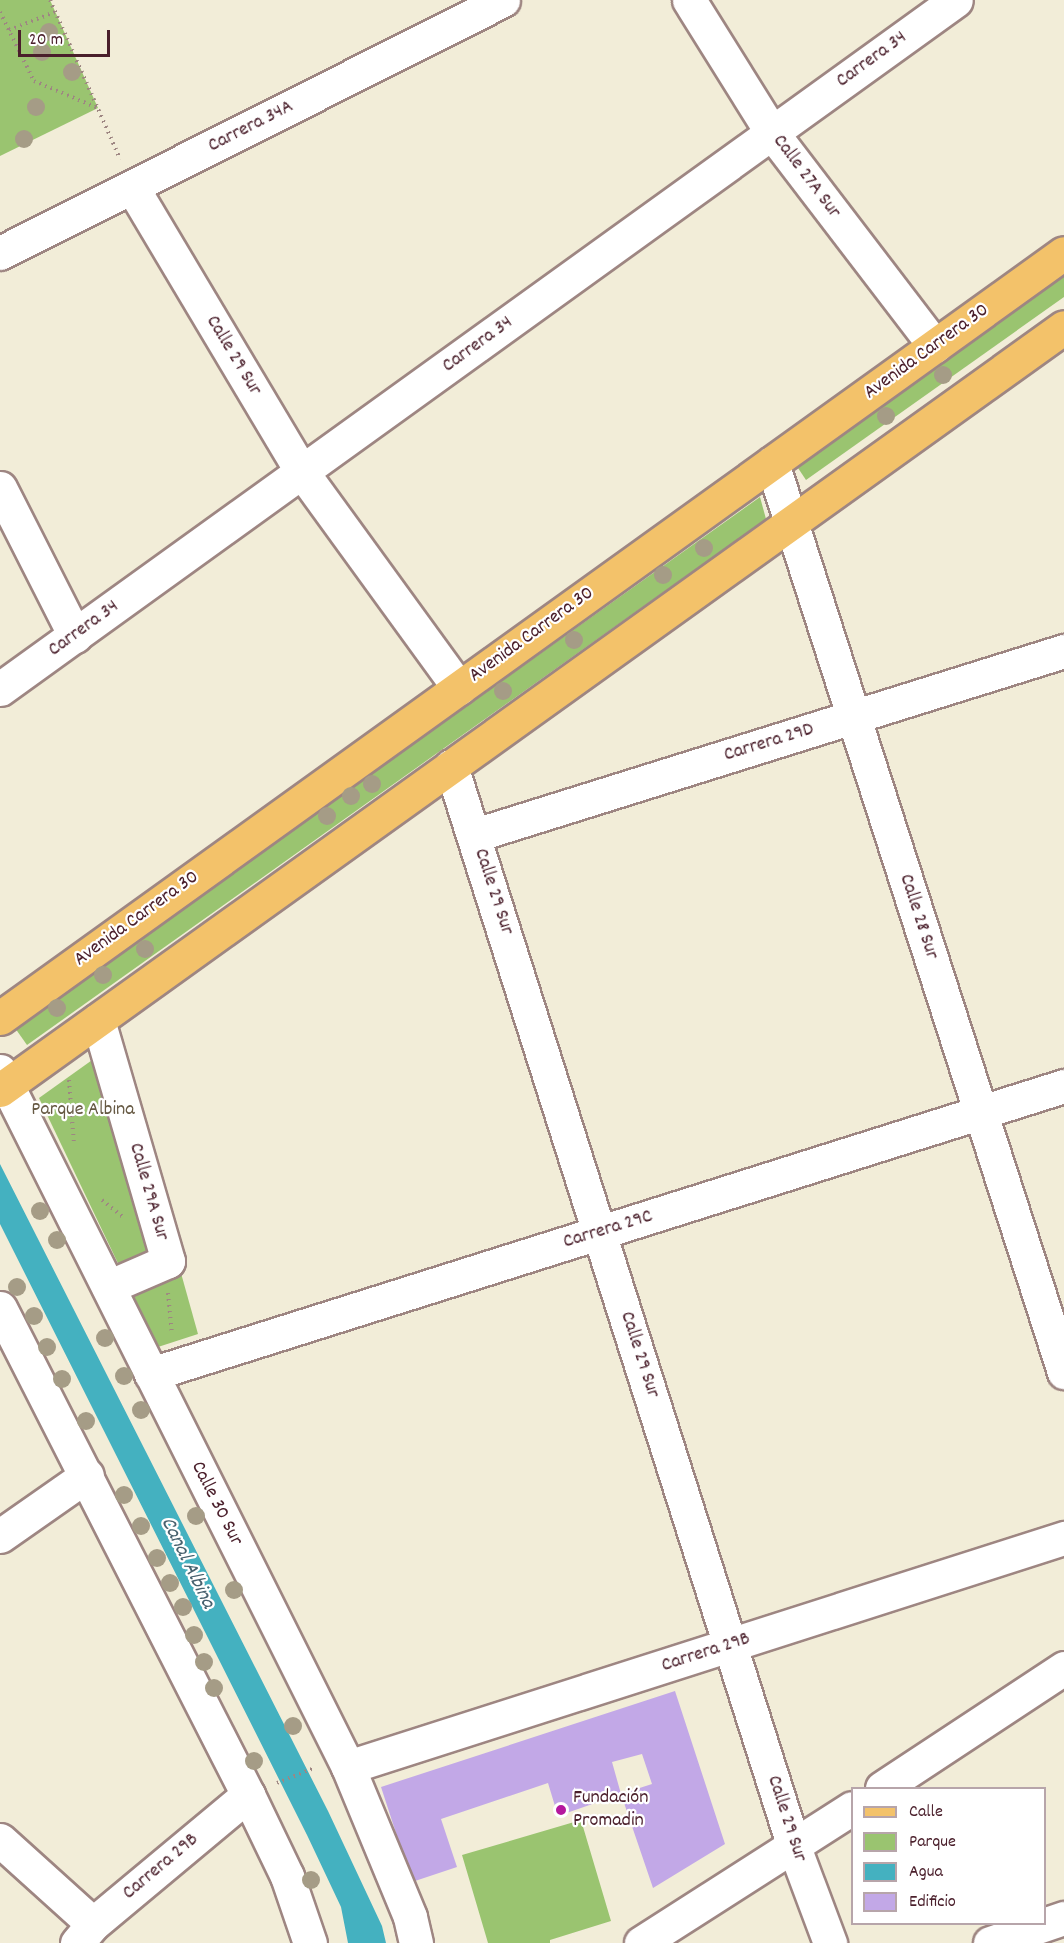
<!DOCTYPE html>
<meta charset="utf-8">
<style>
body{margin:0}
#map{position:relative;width:1064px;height:1943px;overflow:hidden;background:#f2edd8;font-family:Dekko,sans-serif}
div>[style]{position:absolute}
.green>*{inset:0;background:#9ac470}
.water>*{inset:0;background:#44b1c0}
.building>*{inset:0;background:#c2a8e7}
.path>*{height:4px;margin-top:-2px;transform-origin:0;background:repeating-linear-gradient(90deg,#9e8682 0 1.5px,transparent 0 6px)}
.roads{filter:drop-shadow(2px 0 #9e8682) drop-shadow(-2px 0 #9e8682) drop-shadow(0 2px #9e8682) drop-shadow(0 -2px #9e8682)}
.minor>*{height:33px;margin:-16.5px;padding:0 16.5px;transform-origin:16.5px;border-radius:16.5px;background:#fff}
.major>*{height:33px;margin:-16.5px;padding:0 16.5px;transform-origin:16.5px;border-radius:16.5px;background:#f3c26a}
.trees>*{width:18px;height:18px;margin:-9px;border-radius:50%;background:#a59c86}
.dots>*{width:16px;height:16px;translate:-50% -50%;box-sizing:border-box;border:3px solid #fff;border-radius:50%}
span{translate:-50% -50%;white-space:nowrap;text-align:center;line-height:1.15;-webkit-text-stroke:4.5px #fff;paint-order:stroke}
.street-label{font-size:20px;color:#4a1f2b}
.park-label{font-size:20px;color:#665943}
.poi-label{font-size:20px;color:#4a1f2b}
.left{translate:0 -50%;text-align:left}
.water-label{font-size:21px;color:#47616e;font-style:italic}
.legend{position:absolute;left:851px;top:1787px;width:195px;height:138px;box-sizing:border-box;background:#fff;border:2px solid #b7a5aa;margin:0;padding:8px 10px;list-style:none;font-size:18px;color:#4a1f2b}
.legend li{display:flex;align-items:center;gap:12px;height:30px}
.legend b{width:30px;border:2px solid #b7a5aa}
.scale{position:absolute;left:18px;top:30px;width:92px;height:27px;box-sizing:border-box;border:3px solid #4a1f2b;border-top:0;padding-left:8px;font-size:18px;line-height:21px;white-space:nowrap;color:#4a1f2b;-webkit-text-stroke:4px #fff;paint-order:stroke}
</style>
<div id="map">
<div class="green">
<div style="clip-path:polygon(0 0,50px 0,98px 108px,0 156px)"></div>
<div style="clip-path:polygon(1064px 274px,1064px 297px,806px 480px,796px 465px)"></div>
<div style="clip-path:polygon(760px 497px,766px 519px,27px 1045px,15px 1028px)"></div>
<div style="clip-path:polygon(102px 1053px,179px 1266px,198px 1334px,158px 1347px,39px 1098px)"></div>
<div style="clip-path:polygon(581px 1820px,611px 1921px,550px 1940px,550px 1943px,488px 1943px,462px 1855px)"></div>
</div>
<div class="water">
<div style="clip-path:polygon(0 1164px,328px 1811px,382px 1926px,386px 1943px,348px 1943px,341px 1907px,307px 1835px,0 1224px)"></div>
</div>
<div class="building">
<div style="clip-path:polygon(675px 1691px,725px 1844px,653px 1888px,621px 1794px,652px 1784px,642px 1754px,612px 1762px,621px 1794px,558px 1816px,548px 1783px,441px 1819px,457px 1867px,412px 1882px,381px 1787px)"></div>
</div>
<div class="path">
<div style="left:50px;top:0;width:174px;rotate:66.2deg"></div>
<div style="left:0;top:12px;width:77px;rotate:63.8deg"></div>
<div style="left:34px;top:81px;width:69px;rotate:22.9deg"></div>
<div style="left:9px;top:30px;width:49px;rotate:-21.4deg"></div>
<div style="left:69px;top:1080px;width:64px;rotate:85.5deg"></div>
<div style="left:102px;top:1200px;width:26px;rotate:39deg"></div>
<div style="left:168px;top:1293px;width:41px;rotate:84.4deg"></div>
<div style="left:277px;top:1783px;width:40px;rotate:-22deg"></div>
</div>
<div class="roads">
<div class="minor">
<div style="left:689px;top:0;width:157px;rotate:58deg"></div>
<div style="left:772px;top:133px;width:268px;rotate:52.6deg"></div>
<div style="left:132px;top:187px;width:332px;rotate:59.2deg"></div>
<div style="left:302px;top:472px;width:267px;rotate:54deg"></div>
<div style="left:0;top:253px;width:563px;rotate:-26.7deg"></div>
<div style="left:772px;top:463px;width:955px;rotate:72.19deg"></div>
<div style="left:0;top:488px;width:166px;rotate:63.1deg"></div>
<div style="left:0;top:689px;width:1178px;rotate:-35.78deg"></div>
<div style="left:451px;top:766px;width:1134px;rotate:72.4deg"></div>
<div style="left:794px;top:1847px;width:103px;rotate:69.4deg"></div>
<div style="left:475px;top:835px;width:617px;rotate:-17.35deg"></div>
<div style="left:98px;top:1020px;width:251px;rotate:73.8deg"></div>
<div style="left:168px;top:1261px;width:65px;rotate:156.6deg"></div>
<div style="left:0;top:1071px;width:778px;rotate:63.43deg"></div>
<div style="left:348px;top:1767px;width:162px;rotate:67.5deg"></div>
<div style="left:410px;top:1917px;width:27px;rotate:77deg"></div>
<div style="left:0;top:1308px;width:547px;rotate:63.01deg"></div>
<div style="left:248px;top:1795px;width:90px;rotate:64.3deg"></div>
<div style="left:287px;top:1876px;width:71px;rotate:71.1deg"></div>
<div style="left:151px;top:1374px;width:957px;rotate:-17.51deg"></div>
<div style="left:0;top:1536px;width:106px;rotate:-35deg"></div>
<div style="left:348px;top:1767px;width:752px;rotate:-17.74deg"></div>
<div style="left:882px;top:1788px;width:218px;rotate:-33.4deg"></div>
<div style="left:0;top:1840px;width:125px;rotate:42.1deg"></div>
<div style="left:77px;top:1943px;width:25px;rotate:-50deg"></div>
<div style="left:93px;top:1924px;width:202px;rotate:-39.8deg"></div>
<div style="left:641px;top:1943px;width:250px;rotate:-32.6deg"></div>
<div style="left:990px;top:1943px;width:78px;rotate:-18.7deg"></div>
</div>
<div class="major">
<div style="left:0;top:1018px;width:1310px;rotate:-35.72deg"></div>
<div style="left:0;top:1090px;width:1309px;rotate:-35.64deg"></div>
</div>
</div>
<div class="trees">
<div style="left:49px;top:32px"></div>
<div style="left:42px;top:52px"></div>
<div style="left:72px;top:72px"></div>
<div style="left:36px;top:107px"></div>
<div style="left:24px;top:139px"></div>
<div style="left:943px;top:375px"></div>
<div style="left:886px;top:416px"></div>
<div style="left:704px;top:548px"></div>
<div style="left:663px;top:575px"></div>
<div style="left:574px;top:640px"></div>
<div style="left:503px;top:691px"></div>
<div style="left:372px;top:784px"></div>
<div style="left:351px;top:796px"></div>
<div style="left:327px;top:816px"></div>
<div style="left:145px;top:949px"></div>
<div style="left:103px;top:975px"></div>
<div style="left:57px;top:1008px"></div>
<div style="left:40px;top:1211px"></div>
<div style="left:57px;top:1240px"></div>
<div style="left:17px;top:1287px"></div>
<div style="left:34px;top:1316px"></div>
<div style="left:105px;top:1338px"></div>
<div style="left:47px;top:1347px"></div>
<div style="left:124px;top:1376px"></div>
<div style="left:62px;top:1379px"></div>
<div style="left:141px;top:1410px"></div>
<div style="left:86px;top:1421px"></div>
<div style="left:124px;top:1495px"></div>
<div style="left:196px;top:1516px"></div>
<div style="left:141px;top:1526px"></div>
<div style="left:157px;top:1558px"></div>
<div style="left:170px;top:1583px"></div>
<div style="left:234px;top:1590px"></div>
<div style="left:183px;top:1607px"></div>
<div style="left:194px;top:1635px"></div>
<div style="left:204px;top:1662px"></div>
<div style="left:214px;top:1688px"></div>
<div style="left:293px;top:1726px"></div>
<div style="left:254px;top:1761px"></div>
<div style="left:311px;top:1880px"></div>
</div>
<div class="dots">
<div style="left:561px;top:1810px;background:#b5179e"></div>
</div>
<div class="street-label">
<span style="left:872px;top:60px;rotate:-36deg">Carrera 34</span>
<span style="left:251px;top:127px;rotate:-27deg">Carrera 34A</span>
<span style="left:806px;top:177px;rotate:53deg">Calle 27A Sur</span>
<span style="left:478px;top:345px;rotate:-36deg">Carrera 34</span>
<span style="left:927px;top:352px;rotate:-36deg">Avenida Carrera 30</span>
<span style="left:233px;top:356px;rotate:59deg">Calle 29 Sur</span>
<span style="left:84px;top:629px;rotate:-36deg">Carrera 34</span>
<span style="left:532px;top:635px;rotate:-36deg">Avenida Carrera 30</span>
<span style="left:769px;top:743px;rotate:-17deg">Carrera 29D</span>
<span style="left:493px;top:892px;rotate:72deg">Calle 29 Sur</span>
<span style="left:918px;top:917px;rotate:72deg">Calle 28 Sur</span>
<span style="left:137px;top:919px;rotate:-36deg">Avenida Carrera 30</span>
<span style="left:148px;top:1192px;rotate:74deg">Calle 29A Sur</span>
<span style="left:608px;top:1230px;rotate:-17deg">Carrera 29C</span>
<span style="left:639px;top:1355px;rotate:72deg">Calle 29 Sur</span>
<span style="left:216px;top:1504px;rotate:63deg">Calle 30 Sur</span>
<span style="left:706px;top:1653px;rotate:-18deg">Carrera 29B</span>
<span style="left:786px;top:1819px;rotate:72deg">Calle 29 Sur</span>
<span style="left:161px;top:1867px;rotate:-40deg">Carrera 29B</span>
</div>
<div class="park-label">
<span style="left:83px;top:1110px">Parque Albina</span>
</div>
<div class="poi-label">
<span class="left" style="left:573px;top:1810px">Fundación<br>Promadin</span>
</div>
<div class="water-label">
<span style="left:187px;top:1563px;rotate:64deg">Canal Albina</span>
</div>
<ul class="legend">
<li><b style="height:8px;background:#f3c26a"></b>Calle</li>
<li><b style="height:16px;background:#9ac470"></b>Parque</li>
<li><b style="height:16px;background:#44b1c0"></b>Agua</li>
<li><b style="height:16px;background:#c2a8e7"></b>Edificio</li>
</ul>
<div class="scale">20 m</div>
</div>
